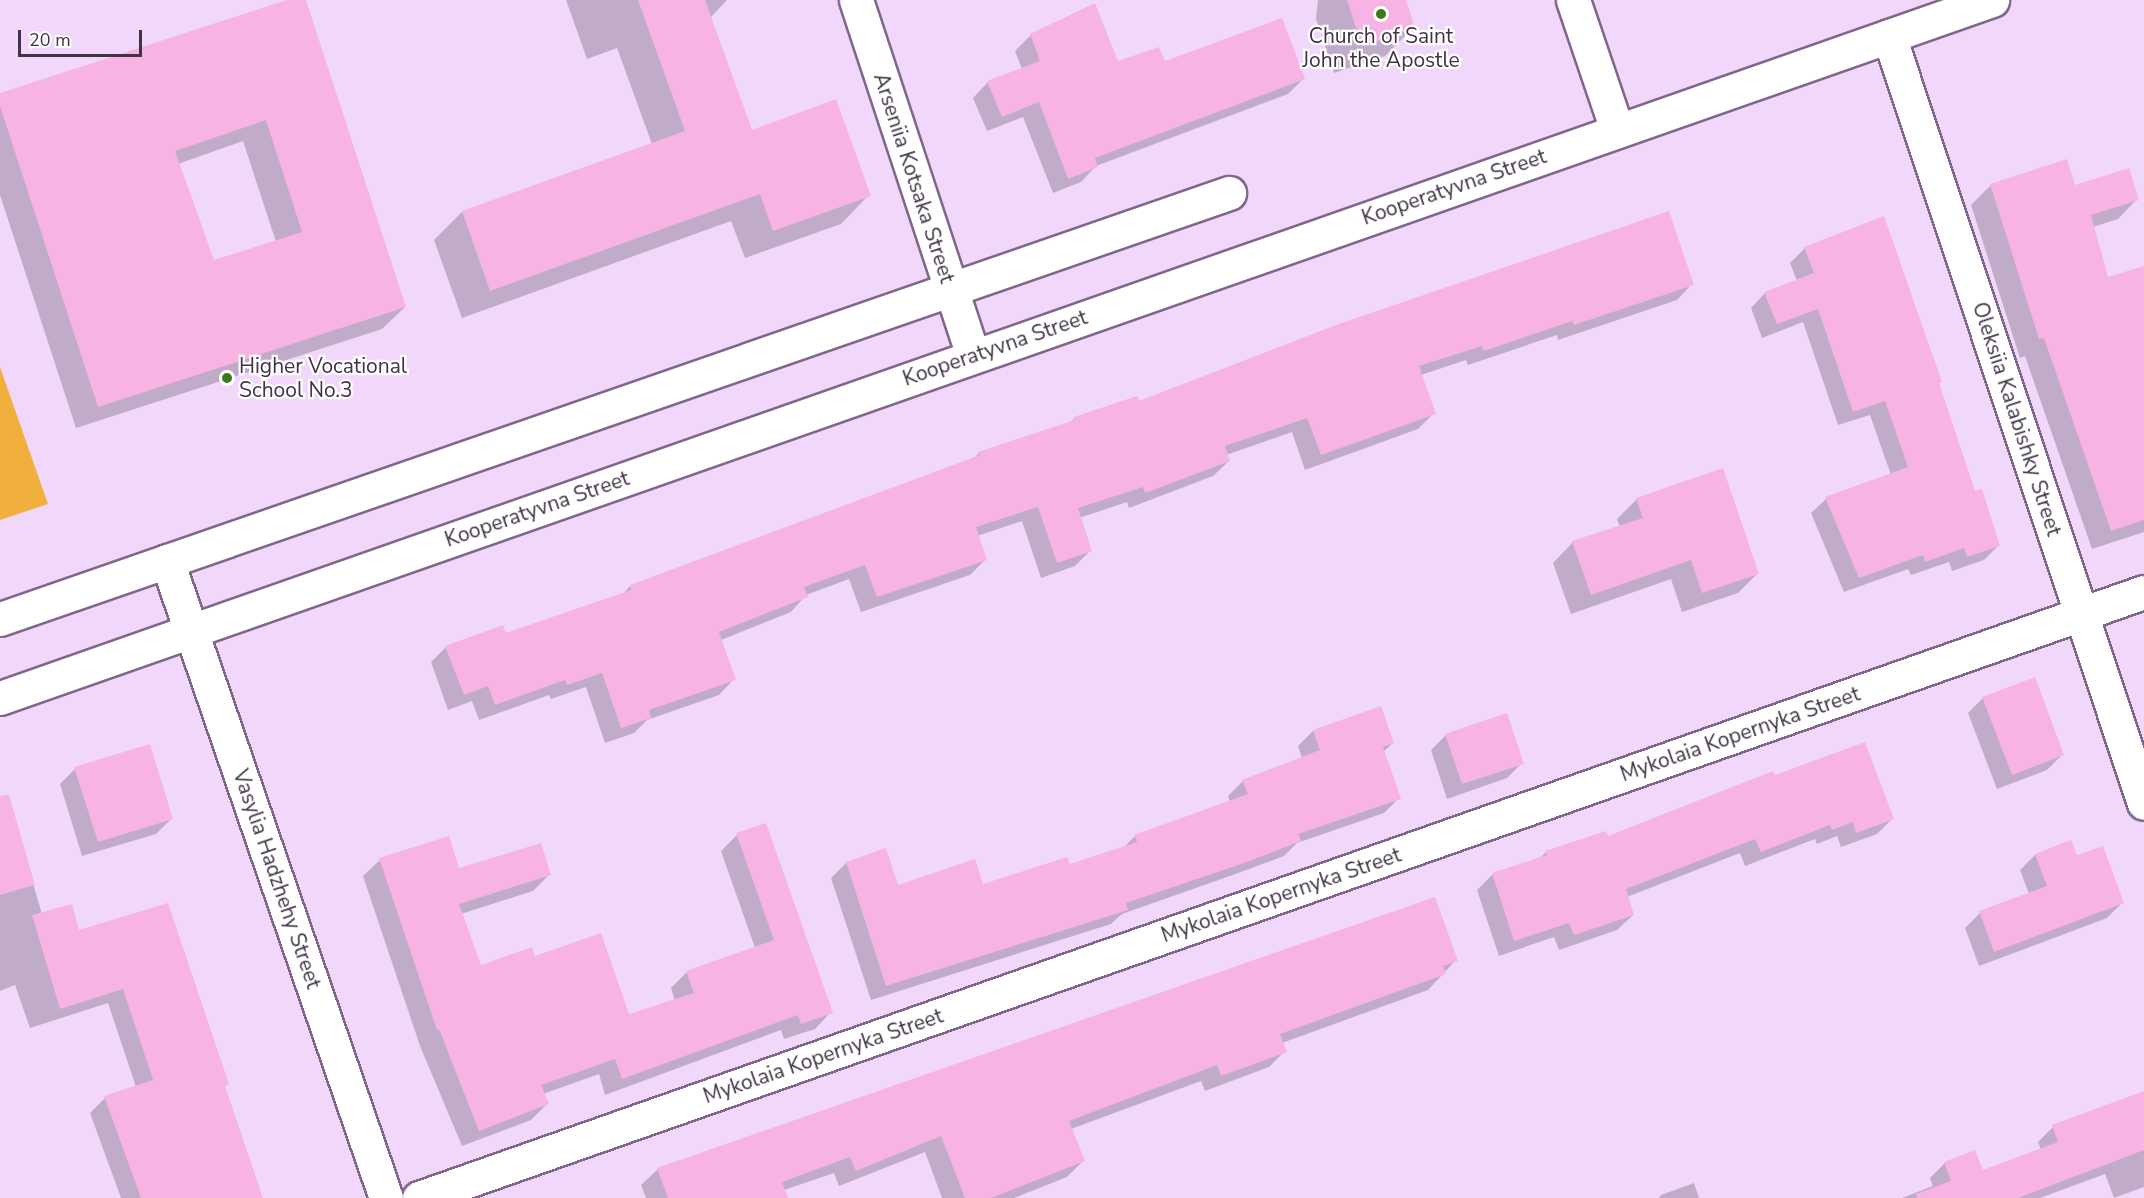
<!DOCTYPE html>
<style>
body{margin:0}
#map{position:relative;width:2144px;height:1198px;overflow:hidden;background:#f1d8fa;font-family:"Nunito Sans",sans-serif}
div>[style]{position:absolute}
.green>*{inset:0;background:#f1b03e}
.shadow>*{inset:0;background:#0003}
.building>*{inset:0;background:#f7b3e3}
.roads{filter:drop-shadow(2px 0 #81668b) drop-shadow(-2px 0 #81668b) drop-shadow(0 2px #81668b) drop-shadow(0 -2px #81668b)}
.street>*{height:33px;margin:-16.5px;padding:0 16.5px;transform-origin:16.5px;border-radius:16.5px;background:#fff}
.dots>*{width:16px;height:16px;translate:-50% -50%;box-sizing:border-box;border:3px solid #fff;border-radius:50%}
span{translate:-50% -50%;white-space:nowrap;text-align:center;line-height:1.15;-webkit-text-stroke:4.5px #fff;paint-order:stroke}
.poi-label{font-size:21px;color:#403444}
.left{translate:0 -50%;text-align:left}
.street-label{font-size:21px;color:#403444}
.scale{position:absolute;left:18px;top:30px;width:124px;height:27px;box-sizing:border-box;border:3px solid #403444;border-top:0;padding-left:8px;font-size:18px;line-height:21px;white-space:nowrap;color:#403444;-webkit-text-stroke:4px #fff;paint-order:stroke}
</style>
<div id="map">
<div class="green">
<div style="clip-path:polygon(0 367px,48px 504px,0 520px)"></div>
</div>
<div class="shadow">
<div style="clip-path:polygon(evenodd,292px 0,305px 0,405px 307px,382px 329px,76px 428px,0 195px,0 95px,292px 0,243px 141px,276px 242px,213px 262px,178px 164px,243px 141px)"></div>
<div style="clip-path:polygon(566px 0,727px 0,710px 18px,751px 132px,869px 195px,841px 224px,745px 258px,731px 221px,462px 318px,434px 240px,462px 212px,652px 144px,617px 48px,587px 59px)"></div>
<div style="clip-path:polygon(1318px 0,1404px 0,1413px 28px,1385px 56px,1334px 73px,1316px 19px)"></div>
<div style="clip-path:polygon(1031px 35px,1117px 63px,1164px 63px,1303px 79px,1288px 94px,1096px 166px,1081px 182px,1053px 193px,1023px 117px,987px 131px,973px 98px,988px 82px,1022px 69px,1015px 51px)"></div>
<div style="clip-path:polygon(1991px 185px,2075px 187px,2137px 199px,2118px 219px,2093px 227px,2107px 279px,2144px 268px,2144px 532px,2092px 549px,2025px 356px,2020px 358px,1971px 205px)"></div>
<div style="clip-path:polygon(1805px 248px,1938px 384px,1974px 493px,1999px 545px,1984px 560px,1952px 571px,1949px 562px,1911px 575px,1908px 569px,1844px 592px,1811px 513px,1826px 499px,1891px 475px,1870px 415px,1838px 425px,1803px 322px,1762px 338px,1751px 308px,1765px 293px,1797px 281px,1790px 263px)"></div>
<div style="clip-path:polygon(1692px 284px,1677px 300px,1558px 340px,1557px 335px,1468px 365px,1466px 360px,1421px 375px,1434px 413px,1418px 429px,1305px 470px,1292px 432px,1226px 455px,1229px 461px,1213px 476px,1129px 508px,1127px 502px,1079px 518px,1090px 551px,1075px 566px,1041px 578px,1022px 521px,977px 536px,985px 560px,970px 575px,861px 612px,849px 579px,806px 595px,791px 612px,721px 640px,734px 679px,719px 695px,647px 720px,634px 733px,605px 743px,586px 687px,551px 699px,549px 695px,479px 720px,472px 701px,448px 710px,431px 662px,446px 647px,505px 634px,623px 594px,630px 586px,973px 459px,979px 453px,1069px 423px,1075px 418px)"></div>
<div style="clip-path:polygon(1637px 499px,1758px 573px,1738px 593px,1682px 612px,1671px 579px,1571px 614px,1553px 563px,1573px 542px,1620px 527px,1617px 519px)"></div>
<div style="clip-path:polygon(1983px 698px,2062px 755px,2047px 770px,1997px 789px,1968px 713px)"></div>
<div style="clip-path:polygon(1381px 708px,1393px 743px,1383px 752px,1399px 798px,1384px 813px,1297px 843px,1284px 856px,1230px 876px,1122px 914px,1111px 924px,871px 1000px,831px 878px,846px 863px,897px 887px,982px 886px,1069px 866px,1122px 849px,1135px 836px,1230px 802px,1228px 796px,1243px 781px,1302px 758px,1298px 746px,1313px 731px)"></div>
<div style="clip-path:polygon(1446px 735px,1522px 763px,1507px 778px,1447px 799px,1431px 750px)"></div>
<div style="clip-path:polygon(75px 769px,171px 819px,156px 834px,82px 856px,60px 784px)"></div>
<div style="clip-path:polygon(1774px 777px,1892px 819px,1877px 834px,1841px 847px,1837px 836px,1817px 844px,1815px 839px,1745px 866px,1740px 853px,1627px 897px,1633px 915px,1617px 930px,1559px 950px,1554px 937px,1499px 956px,1477px 890px,1492px 875px,1539px 859px,1546px 852px,1607px 838px)"></div>
<div style="clip-path:polygon(737px 835px,831px 1012px,815px 1029px,784px 1039px,781px 1030px,605px 1095px,599px 1074px,543px 1094px,547px 1104px,531px 1120px,462px 1146px,420px 1046px,363px 876px,380px 860px,458px 870px,549px 875px,533px 891px,461px 914px,480px 967px,534px 957px,628px 1016px,675px 1001px,671px 988px,687px 972px,755px 948px,721px 851px)"></div>
<div style="clip-path:polygon(20px 839px,42px 914px,78px 932px,228px 1084px,224px 1087px,261px 1198px,121px 1198px,90px 1113px,105px 1098px,136px 1087px,108px 1003px,30px 1028px,15px 985px,0 991px,0 845px)"></div>
<div style="clip-path:polygon(2035px 855px,2076px 857px,2122px 903px,2107px 918px,1979px 966px,1965px 928px,1980px 913px,2029px 894px,2020px 870px)"></div>
<div style="clip-path:polygon(1456px 960px,1428px 990px,1282px 1043px,1285px 1051px,1269px 1067px,1205px 1091px,1201px 1081px,1071px 1129px,1083px 1161px,1067px 1177px,1014px 1198px,942px 1198px,925px 1152px,839px 1186px,834px 1173px,784px 1190px,787px 1198px,646px 1198px,641px 1185px,658px 1169px)"></div>
<div style="clip-path:polygon(2144px 1093px,2144px 1187px,2114px 1198px,2105px 1174px,2040px 1198px,1902px 1198px,1933px 1186px,1930px 1178px,1945px 1163px,1982px 1172px,2041px 1150px,2038px 1142px,2053px 1127px)"></div>
<div style="clip-path:polygon(1694px 1183px,1699px 1198px,1659px 1198px,1661px 1195px)"></div>
</div>
<div class="building">
<div style="clip-path:polygon(evenodd,287px 0,306px 0,406px 307px,98px 407px,0 106px,0 93px,287px 0,266px 120px,302px 232px,214px 260px,175px 151px,266px 120px)"></div>
<div style="clip-path:polygon(638px 0,705px 0,752px 130px,836px 99px,871px 196px,773px 231px,760px 194px,490px 291px,462px 211px,685px 131px)"></div>
<div style="clip-path:polygon(1347px 0,1406px 0,1415px 28px,1362px 46px)"></div>
<div style="clip-path:polygon(1095px 3px,1118px 61px,1159px 47px,1165px 61px,1282px 18px,1305px 79px,1095px 158px,1098px 167px,1068px 179px,1039px 102px,1002px 117px,987px 81px,1040px 61px,1030px 34px)"></div>
<div style="clip-path:polygon(2067px 159px,2075px 185px,2129px 168px,2139px 200px,2091px 215px,2108px 277px,2144px 266px,2144px 520px,2111px 531px,2044px 338px,2039px 339px,1990px 184px)"></div>
<div style="clip-path:polygon(1669px 211px,1694px 285px,1574px 325px,1572px 321px,1484px 351px,1482px 346px,1419px 366px,1436px 414px,1321px 455px,1307px 418px,1225px 446px,1230px 461px,1145px 493px,1143px 487px,1078px 508px,1092px 551px,1057px 563px,1038px 507px,976px 527px,987px 560px,877px 597px,865px 565px,804px 587px,808px 597px,719px 632px,736px 680px,649px 710px,651px 718px,621px 728px,602px 673px,567px 685px,565px 680px,495px 705px,488px 686px,464px 695px,445px 646px,503px 625px,506px 633px,631px 590px,630px 585px,980px 455px,978px 452px,1075px 420px,1074px 417px,1137px 396px,1139px 401px,1336px 325px)"></div>
<div style="clip-path:polygon(1884px 216px,1942px 382px,1939px 383px,1975px 491px,1982px 489px,2000px 546px,1967px 557px,1964px 548px,1925px 562px,1923px 555px,1859px 578px,1825px 497px,1908px 467px,1885px 401px,1853px 412px,1818px 309px,1777px 324px,1764px 292px,1814px 273px,1804px 247px)"></div>
<div style="clip-path:polygon(1723px 468px,1759px 574px,1702px 593px,1691px 560px,1591px 595px,1572px 541px,1643px 518px,1636px 498px)"></div>
<div style="clip-path:polygon(2035px 677px,2064px 755px,2012px 775px,1982px 697px)"></div>
<div style="clip-path:polygon(1381px 706px,1394px 743px,1383px 747px,1401px 799px,1298px 834px,1301px 841px,1247px 862px,1126px 903px,1128px 910px,886px 986px,846px 862px,886px 848px,898px 885px,975px 859px,983px 884px,1067px 857px,1070px 864px,1137px 842px,1134px 835px,1248px 794px,1242px 780px,1320px 750px,1313px 730px)"></div>
<div style="clip-path:polygon(1507px 713px,1524px 764px,1462px 784px,1445px 734px)"></div>
<div style="clip-path:polygon(1865px 742px,1894px 819px,1856px 833px,1853px 822px,1832px 830px,1830px 825px,1761px 852px,1755px 839px,1626px 889px,1634px 915px,1574px 935px,1569px 923px,1514px 941px,1492px 873px,1547px 855px,1545px 851px,1606px 831px,1608px 836px,1773px 771px,1775px 775px)"></div>
<div style="clip-path:polygon(150px 744px,173px 819px,98px 842px,74px 767px)"></div>
<div style="clip-path:polygon(9px 795px,35px 885px,0 895px,0 796px)"></div>
<div style="clip-path:polygon(766px 823px,833px 1013px,801px 1024px,798px 1015px,622px 1079px,615px 1059px,541px 1085px,549px 1104px,479px 1131px,439px 1029px,437px 1030px,379px 858px,449px 836px,459px 868px,541px 843px,551px 875px,459px 904px,481px 965px,532px 947px,535px 956px,601px 933px,629px 1014px,694px 993px,686px 971px,774px 940px,736px 833px)"></div>
<div style="clip-path:polygon(2071px 840px,2077px 855px,2103px 846px,2124px 903px,1994px 952px,1979px 911px,2047px 886px,2035px 854px)"></div>
<div style="clip-path:polygon(1435px 897px,1458px 961px,1443px 966px,1446px 974px,1280px 1034px,1287px 1052px,1221px 1076px,1217px 1065px,1069px 1121px,1085px 1161px,991px 1198px,965px 1198px,941px 1136px,856px 1171px,850px 1157px,782px 1182px,788px 1198px,668px 1198px,657px 1168px)"></div>
<div style="clip-path:polygon(168px 903px,229px 1084px,225px 1086px,263px 1198px,141px 1198px,104px 1096px,153px 1080px,123px 989px,60px 1009px,32px 915px,72px 904px,79px 930px)"></div>
<div style="clip-path:polygon(2144px 1091px,2144px 1150px,2018px 1198px,1917px 1198px,1916px 1194px,1951px 1181px,1944px 1162px,1975px 1150px,1983px 1170px,2058px 1142px,2052px 1125px)"></div>
</div>
<div class="roads">
<div class="street">
<div style="left:856px;top:0;width:375px;rotate:71.8deg"></div>
<div style="left:1573px;top:0;width:137px;rotate:71.3deg"></div>
<div style="left:1889px;top:36px;width:808px;rotate:71.61deg"></div>
<div style="left:167px;top:561px;width:674px;rotate:71.03deg"></div>
<div style="left:0;top:619px;width:1301px;rotate:-19.12deg"></div>
<div style="left:0;top:698px;width:2111px;rotate:-19.31deg"></div>
<div style="left:419px;top:1198px;width:1828px;rotate:-19.36deg"></div>
</div>
</div>
<div class="dots">
<div style="left:1381px;top:14px;background:#397a19"></div>
<div style="left:227px;top:378px;background:#397a19"></div>
</div>
<div class="poi-label">
<span style="left:1381px;top:48px">Church of Saint<br>John the Apostle</span>
<span class="left" style="left:239px;top:378px">Higher Vocational<br>School No.3</span>
</div>
<div class="street-label">
<span style="left:914px;top:178px;rotate:72deg">Arseniia Kotsaka Street</span>
<span style="left:1454px;top:187px;rotate:-19deg">Kooperatyvna Street</span>
<span style="left:995px;top:348px;rotate:-19deg">Kooperatyvna Street</span>
<span style="left:2017px;top:419px;rotate:72deg">Oleksiia Kalabishky Street</span>
<span style="left:537px;top:509px;rotate:-19deg">Kooperatyvna Street</span>
<span style="left:1740px;top:734px;rotate:-19deg">Mykolaia Kopernyka Street</span>
<span style="left:277px;top:879px;rotate:71deg">Vasylia Hadzhehy Street</span>
<span style="left:1281px;top:895px;rotate:-19deg">Mykolaia Kopernyka Street</span>
<span style="left:823px;top:1056px;rotate:-19deg">Mykolaia Kopernyka Street</span>
</div>
<div class="scale">20 m</div>
</div>
